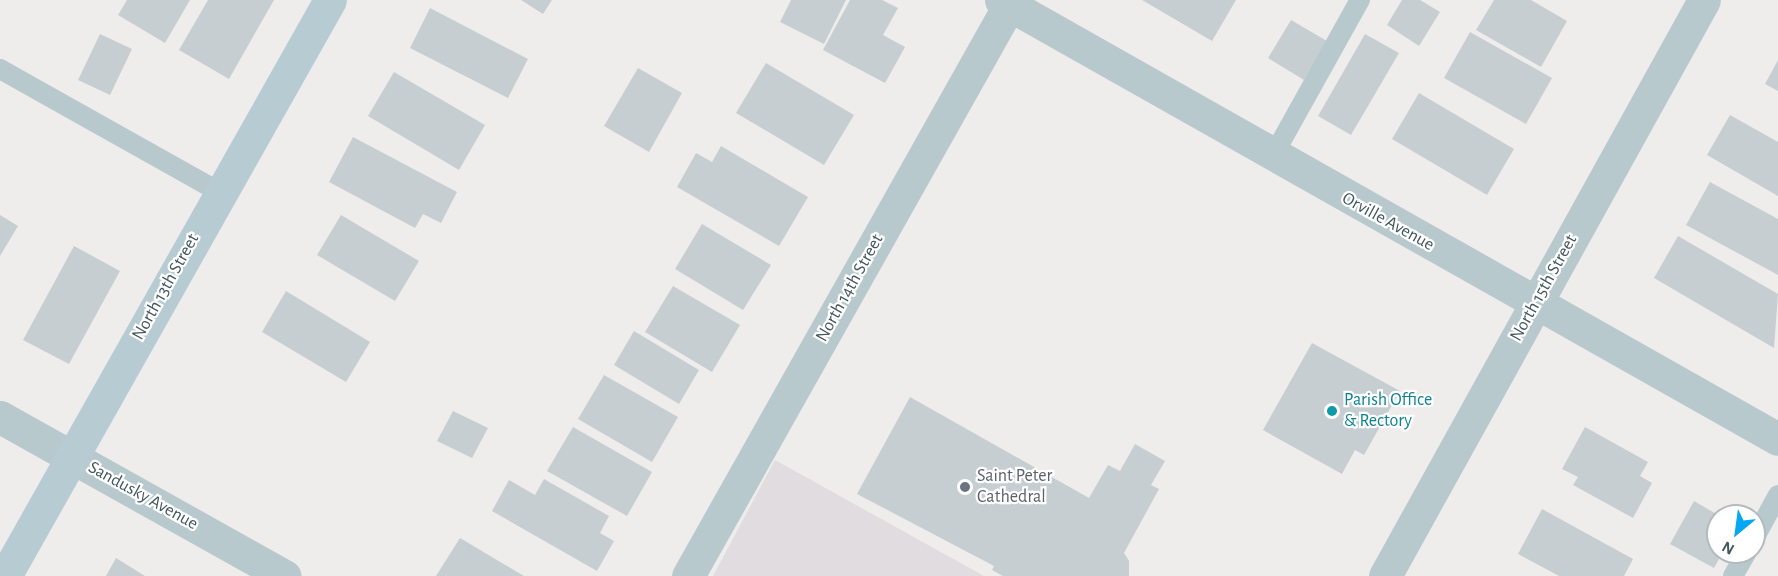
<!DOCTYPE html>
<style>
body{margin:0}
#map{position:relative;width:1778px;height:576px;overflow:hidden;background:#efecec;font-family:"Alegreya Sans",sans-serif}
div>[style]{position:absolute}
.education>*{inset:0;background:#e0dcdf}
.building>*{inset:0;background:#c7ced2}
.lane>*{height:20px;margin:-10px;padding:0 10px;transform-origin:10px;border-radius:10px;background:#b8c9ce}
.street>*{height:33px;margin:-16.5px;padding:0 16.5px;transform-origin:16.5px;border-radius:16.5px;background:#b8c9ce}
.secondary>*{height:33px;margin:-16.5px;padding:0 16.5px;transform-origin:16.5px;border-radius:16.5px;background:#b7cbd3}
.dots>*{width:16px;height:16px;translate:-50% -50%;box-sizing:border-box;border:3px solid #fff;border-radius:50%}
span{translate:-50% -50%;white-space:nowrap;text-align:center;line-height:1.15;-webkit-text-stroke:4.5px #fff;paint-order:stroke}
.street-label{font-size:18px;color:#42565c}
.culture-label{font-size:18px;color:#0d838f}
.left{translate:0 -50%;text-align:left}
.worship-label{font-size:18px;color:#5b616d}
.north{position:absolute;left:1706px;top:504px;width:60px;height:60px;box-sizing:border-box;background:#fff;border:2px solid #b3bbbe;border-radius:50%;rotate:209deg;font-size:16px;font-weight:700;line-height:24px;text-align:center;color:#42565c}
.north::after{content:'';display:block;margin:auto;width:21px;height:27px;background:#03a7f2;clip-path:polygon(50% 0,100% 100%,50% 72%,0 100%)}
</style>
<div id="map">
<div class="education">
<div style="clip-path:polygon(775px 460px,984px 576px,713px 576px)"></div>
</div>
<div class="building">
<div style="clip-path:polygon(127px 0,190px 0,165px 43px,118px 15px)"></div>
<div style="clip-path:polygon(208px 0,274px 0,229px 79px,179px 50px)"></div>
<div style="clip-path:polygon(521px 0,552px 0,543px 14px)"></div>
<div style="clip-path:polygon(791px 0,846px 0,824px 44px,780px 22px)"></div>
<div style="clip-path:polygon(850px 0,882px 0,898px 8px,883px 35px,905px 47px,885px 83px,823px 50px)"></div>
<div style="clip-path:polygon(1142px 0,1236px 0,1212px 41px)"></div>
<div style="clip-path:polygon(1402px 0,1420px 0,1440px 12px,1419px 46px,1387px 25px)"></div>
<div style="clip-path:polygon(1494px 0,1531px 0,1567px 21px,1541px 67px,1476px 30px)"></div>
<div style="clip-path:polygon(430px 8px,528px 59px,508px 98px,410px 48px)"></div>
<div style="clip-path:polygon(1291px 20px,1327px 41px,1304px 80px,1268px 58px)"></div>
<div style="clip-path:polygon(1470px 32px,1552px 78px,1526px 124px,1444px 78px)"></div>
<div style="clip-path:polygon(100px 34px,132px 49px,110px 95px,78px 80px)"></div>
<div style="clip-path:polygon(1365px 34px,1399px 53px,1351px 135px,1318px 116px)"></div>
<div style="clip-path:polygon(1778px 60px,1778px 91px,1765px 84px)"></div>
<div style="clip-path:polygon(766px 63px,854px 115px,824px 165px,736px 113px)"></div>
<div style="clip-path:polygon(638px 68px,682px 93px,649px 152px,604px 126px)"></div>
<div style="clip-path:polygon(394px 72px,485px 125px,459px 170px,368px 116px)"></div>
<div style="clip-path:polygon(1419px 93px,1514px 149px,1487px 195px,1392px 139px)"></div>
<div style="clip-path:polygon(1730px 115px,1778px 142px,1778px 196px,1707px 155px)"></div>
<div style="clip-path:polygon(353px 137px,457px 192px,441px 223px,423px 214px,415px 228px,329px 182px)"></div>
<div style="clip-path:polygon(721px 146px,808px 197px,779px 246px,677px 187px,696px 153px,712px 162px)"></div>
<div style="clip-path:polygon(1710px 182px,1778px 219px,1778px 275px,1686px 225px)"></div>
<div style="clip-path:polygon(0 215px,18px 226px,0 256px)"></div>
<div style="clip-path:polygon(341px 215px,419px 261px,395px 301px,317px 255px)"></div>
<div style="clip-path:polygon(702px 224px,771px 265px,743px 310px,675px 269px)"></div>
<div style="clip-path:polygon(1678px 236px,1778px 294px,1774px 348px,1654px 278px)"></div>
<div style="clip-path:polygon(74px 246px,120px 271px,69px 364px,23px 340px)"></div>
<div style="clip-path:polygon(673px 286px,740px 325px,712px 372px,645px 332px)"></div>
<div style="clip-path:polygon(286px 291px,370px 342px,346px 382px,262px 332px)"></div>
<div style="clip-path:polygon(634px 331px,699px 370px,679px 404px,614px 365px)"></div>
<div style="clip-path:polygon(1312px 343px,1400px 391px,1364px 455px,1355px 450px,1342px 474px,1263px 430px)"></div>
<div style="clip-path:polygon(604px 375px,678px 417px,652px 462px,578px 419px)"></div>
<div style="clip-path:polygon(910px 397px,1089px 498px,1108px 465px,1120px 471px,1135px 444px,1165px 461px,1151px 485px,1159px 489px,1124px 553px,1129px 561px,1129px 576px,1003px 576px,992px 570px,994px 566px,857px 494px)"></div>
<div style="clip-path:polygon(453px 411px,488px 428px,472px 458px,437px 441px)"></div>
<div style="clip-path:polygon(573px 427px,652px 472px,627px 516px,547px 471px)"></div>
<div style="clip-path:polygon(1585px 427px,1648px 462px,1640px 476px,1652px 483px,1633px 518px,1573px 485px,1578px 477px,1562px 469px)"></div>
<div style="clip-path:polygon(544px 479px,609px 516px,600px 533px,614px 541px,597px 571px,492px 511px,509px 480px,535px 495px)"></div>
<div style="clip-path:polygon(1694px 501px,1718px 515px,1718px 552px,1723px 552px,1714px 568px,1670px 544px)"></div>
<div style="clip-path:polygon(1542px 509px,1633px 559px,1624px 576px,1559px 576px,1518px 554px)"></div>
<div style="clip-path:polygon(460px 538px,524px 576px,436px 576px)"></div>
<div style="clip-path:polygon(116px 558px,145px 576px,106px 576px)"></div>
</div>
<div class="lane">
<div style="left:0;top:69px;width:251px;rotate:29.3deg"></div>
<div style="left:1273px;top:156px;width:179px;rotate:-60.9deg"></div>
<div style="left:1754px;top:539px;width:50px;rotate:-61.4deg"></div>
<div style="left:1733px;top:576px;width:28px;rotate:-60deg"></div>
</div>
<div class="street">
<div style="left:1001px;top:0;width:892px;rotate:29.47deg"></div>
<div style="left:0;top:417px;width:326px;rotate:29.2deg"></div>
<div style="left:688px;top:576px;width:661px;rotate:-60.64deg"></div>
<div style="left:1385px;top:576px;width:658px;rotate:-61.02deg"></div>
</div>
<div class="secondary">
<div style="left:5px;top:576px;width:661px;rotate:-60.57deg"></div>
</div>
<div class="dots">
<div style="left:1332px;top:411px;background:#0f9aa8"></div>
<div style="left:965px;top:487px;background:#6b7280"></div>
</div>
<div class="street-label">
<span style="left:1388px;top:222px;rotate:29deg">Orville Avenue</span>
<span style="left:166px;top:287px;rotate:-61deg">North 13th Street</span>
<span style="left:850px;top:288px;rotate:-61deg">North 14th Street</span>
<span style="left:1544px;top:288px;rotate:-61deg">North 15th Street</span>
<span style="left:143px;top:496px;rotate:29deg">Sandusky Avenue</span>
</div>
<div class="culture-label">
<span class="left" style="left:1344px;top:411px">Parish Office<br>&amp; Rectory</span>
</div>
<div class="worship-label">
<span class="left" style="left:977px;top:487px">Saint Peter<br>Cathedral</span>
</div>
<div class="north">N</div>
</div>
